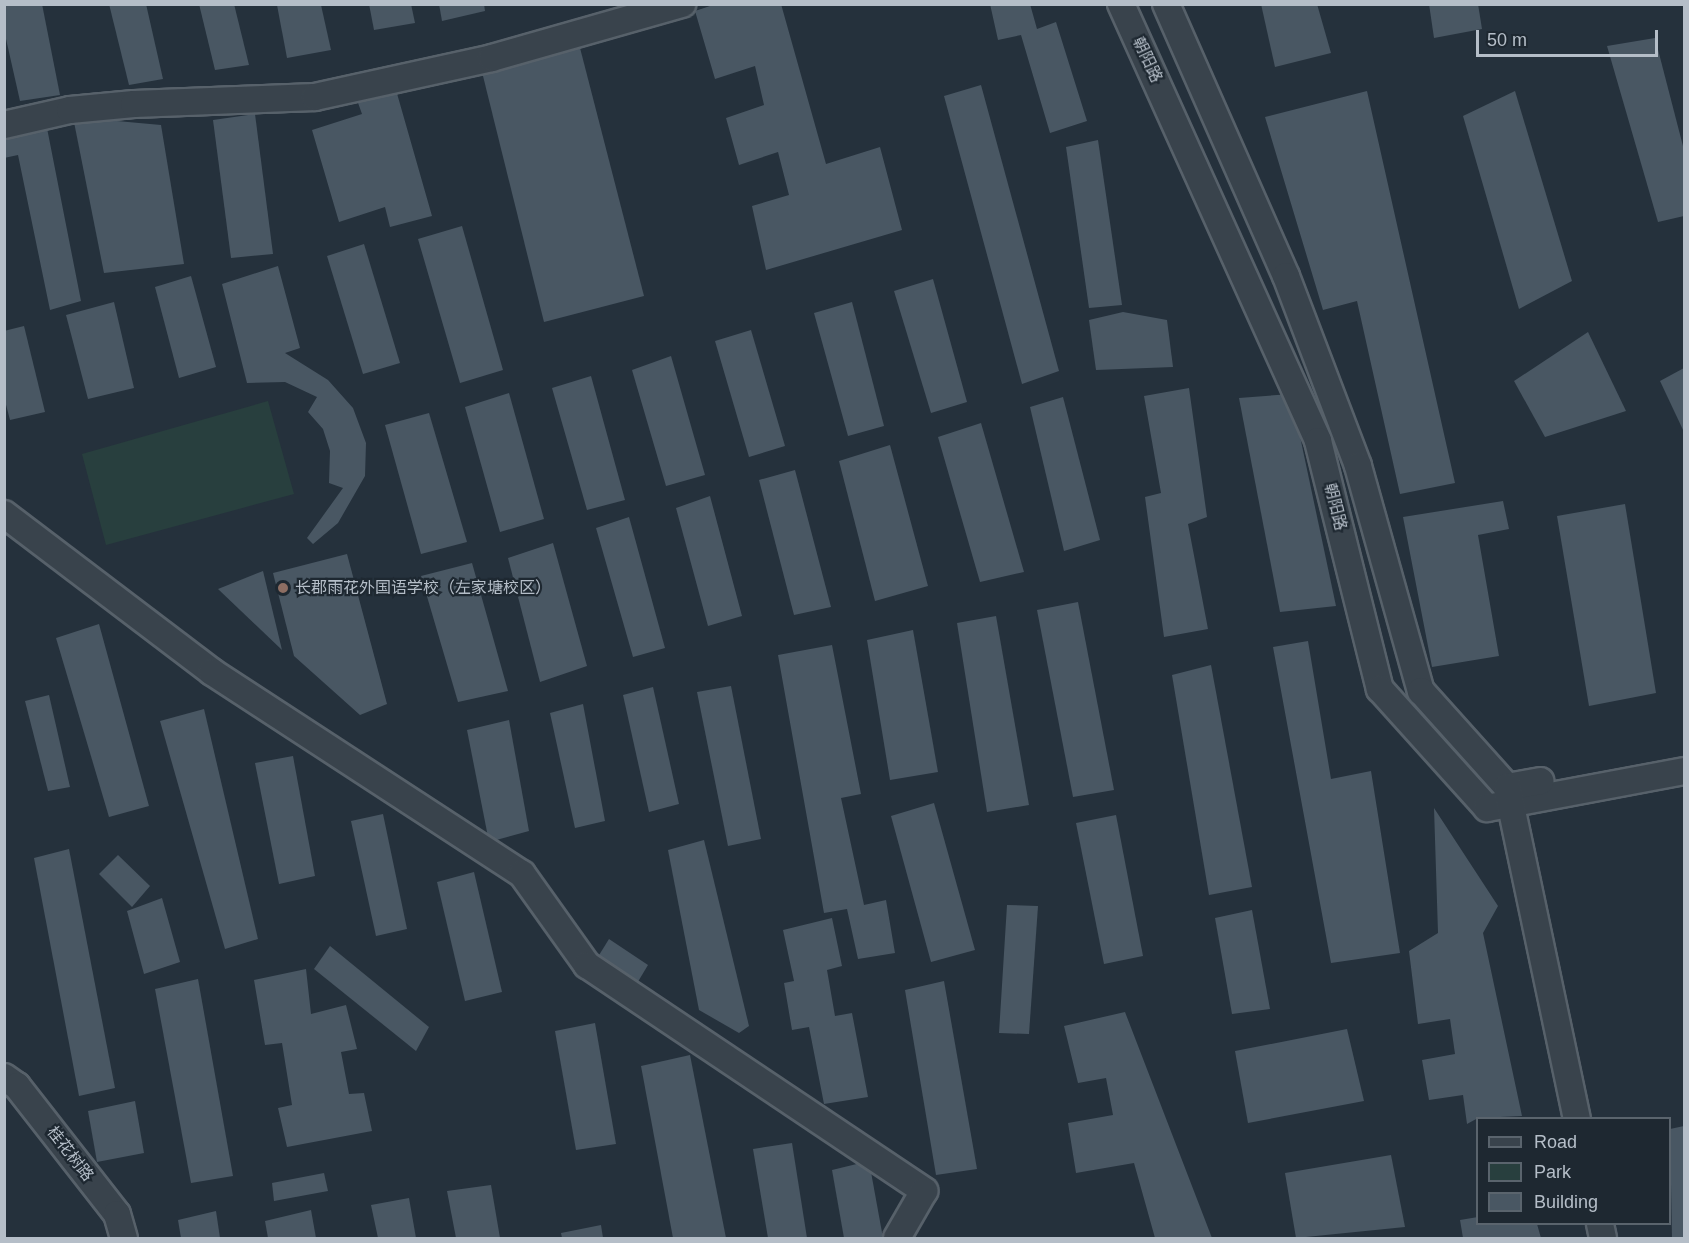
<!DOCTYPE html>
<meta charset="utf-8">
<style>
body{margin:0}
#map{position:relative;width:1689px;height:1243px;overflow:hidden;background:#25313c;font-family:Helvetica,"Noto Sans SC",sans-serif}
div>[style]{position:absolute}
.green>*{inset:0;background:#283f3e}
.building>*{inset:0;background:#495763}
.roads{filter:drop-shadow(2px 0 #57616a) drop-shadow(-2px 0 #57616a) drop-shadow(0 2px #57616a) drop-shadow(0 -2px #57616a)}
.minor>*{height:26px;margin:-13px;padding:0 13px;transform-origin:13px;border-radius:13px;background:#39434c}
.dots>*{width:16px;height:16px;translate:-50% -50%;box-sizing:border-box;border:3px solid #1e2831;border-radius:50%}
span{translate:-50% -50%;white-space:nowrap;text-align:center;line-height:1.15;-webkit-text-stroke:4.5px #1e2831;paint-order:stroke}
.street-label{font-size:16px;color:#b5bec8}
.poi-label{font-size:16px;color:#b5bec8}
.left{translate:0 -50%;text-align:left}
.frame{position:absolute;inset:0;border:6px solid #b5bec8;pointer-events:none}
.legend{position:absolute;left:1476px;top:1117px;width:195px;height:108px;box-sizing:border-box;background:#1e2831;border:2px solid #5a646d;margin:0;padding:8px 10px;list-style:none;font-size:18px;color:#b5bec8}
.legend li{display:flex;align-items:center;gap:12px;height:30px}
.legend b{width:30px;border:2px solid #5a646d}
.scale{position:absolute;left:1476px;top:30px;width:182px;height:27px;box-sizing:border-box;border:3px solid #b5bec8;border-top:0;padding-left:8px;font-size:18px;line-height:21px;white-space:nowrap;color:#b5bec8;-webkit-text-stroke:4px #1e2831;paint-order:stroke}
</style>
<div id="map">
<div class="green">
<div style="clip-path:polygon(268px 401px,294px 494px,106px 545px,82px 454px)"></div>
</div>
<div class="building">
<div style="clip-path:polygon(4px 4px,42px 4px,60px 95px,20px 101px,4px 30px)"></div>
<div style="clip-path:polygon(109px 4px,146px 4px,163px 79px,129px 85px)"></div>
<div style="clip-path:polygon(199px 4px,234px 4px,249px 65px,215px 70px)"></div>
<div style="clip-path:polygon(369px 4px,411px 4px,415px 23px,374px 30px)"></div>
<div style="clip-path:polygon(439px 4px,484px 4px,485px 11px,442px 21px)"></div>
<div style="clip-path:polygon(716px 4px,781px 4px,826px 164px,880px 147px,902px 230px,766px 270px,752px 206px,789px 195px,778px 152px,739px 165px,726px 118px,764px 105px,755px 66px,715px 79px,695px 11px)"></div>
<div style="clip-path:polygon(990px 4px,1030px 4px,1037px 29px,1056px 22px,1087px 121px,1050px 133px,1021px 35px,998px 40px)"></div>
<div style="clip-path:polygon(1261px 4px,1317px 4px,1331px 53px,1275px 67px)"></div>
<div style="clip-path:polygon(1429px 4px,1478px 4px,1482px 29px,1434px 38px)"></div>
<div style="clip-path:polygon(277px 5px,321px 5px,331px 50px,287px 58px)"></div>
<div style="clip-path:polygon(1655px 38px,1684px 150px,1684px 216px,1658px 222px,1607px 46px)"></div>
<div style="clip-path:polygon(579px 44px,644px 296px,544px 322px,482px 72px)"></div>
<div style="clip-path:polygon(981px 85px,1059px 371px,1022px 384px,944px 96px)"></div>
<div style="clip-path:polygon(396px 90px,432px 216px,390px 227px,385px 207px,339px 222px,312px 130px,362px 114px,357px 100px)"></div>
<div style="clip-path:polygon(1367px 91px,1455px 483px,1400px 494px,1357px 301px,1323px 310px,1265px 117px)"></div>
<div style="clip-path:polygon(1515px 91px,1572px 281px,1519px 309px,1463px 116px)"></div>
<div style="clip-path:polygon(255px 114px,273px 254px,231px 258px,213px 120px)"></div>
<div style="clip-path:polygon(73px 117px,161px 125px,184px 264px,104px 273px)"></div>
<div style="clip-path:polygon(47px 128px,81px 301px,50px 310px,18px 155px,4px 158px,4px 137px)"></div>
<div style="clip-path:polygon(1098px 140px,1122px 305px,1089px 308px,1066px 147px)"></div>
<div style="clip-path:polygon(462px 226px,503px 370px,460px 383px,418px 239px)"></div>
<div style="clip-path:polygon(364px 244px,400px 363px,363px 374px,327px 256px)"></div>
<div style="clip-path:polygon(278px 266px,300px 348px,285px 353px,328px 380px,353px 408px,366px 443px,365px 476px,338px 523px,313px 544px,307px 538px,343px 488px,329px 483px,330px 451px,323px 429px,308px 412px,317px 397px,285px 382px,247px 383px,222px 284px)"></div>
<div style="clip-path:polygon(191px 276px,216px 367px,179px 378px,155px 287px)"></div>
<div style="clip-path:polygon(933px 279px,967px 402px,931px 413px,894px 291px)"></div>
<div style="clip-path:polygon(114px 302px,134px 388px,88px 399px,66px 315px)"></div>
<div style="clip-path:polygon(852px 302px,884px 426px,848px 436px,814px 313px)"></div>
<div style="clip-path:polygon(1123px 312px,1167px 320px,1173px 367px,1096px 370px,1089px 320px)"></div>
<div style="clip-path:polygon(24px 326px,45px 412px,10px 420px,4px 397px,4px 331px)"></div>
<div style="clip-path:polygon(751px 330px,785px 446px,749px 457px,715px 341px)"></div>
<div style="clip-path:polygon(1588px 332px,1626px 411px,1545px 437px,1514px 381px)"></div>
<div style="clip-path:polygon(671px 356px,705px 475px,666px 486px,632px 370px)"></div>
<div style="clip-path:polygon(1684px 368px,1684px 432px,1660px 381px)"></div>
<div style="clip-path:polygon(591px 376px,625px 500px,587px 510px,552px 388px)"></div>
<div style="clip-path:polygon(1189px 388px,1207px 517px,1188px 524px,1208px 629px,1164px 637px,1145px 497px,1161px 493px,1144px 396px)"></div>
<div style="clip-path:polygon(509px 393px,544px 519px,500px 532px,465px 407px)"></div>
<div style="clip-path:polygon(1291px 394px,1336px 606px,1280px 612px,1239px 398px)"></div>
<div style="clip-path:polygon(1063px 397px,1100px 540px,1064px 551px,1030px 407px)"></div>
<div style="clip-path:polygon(429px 413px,467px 542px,421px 554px,385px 425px)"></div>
<div style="clip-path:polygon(981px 423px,1024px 572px,980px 582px,938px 437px)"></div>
<div style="clip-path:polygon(890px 445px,928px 586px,875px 601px,839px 461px)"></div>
<div style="clip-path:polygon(795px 470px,831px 607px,794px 615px,759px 480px)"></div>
<div style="clip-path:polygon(710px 496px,742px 616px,708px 626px,676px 508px)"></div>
<div style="clip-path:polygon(1503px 501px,1509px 529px,1478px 535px,1499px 656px,1432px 667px,1403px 517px)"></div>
<div style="clip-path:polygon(1625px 504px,1656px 693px,1589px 706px,1557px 516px)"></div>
<div style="clip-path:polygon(629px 517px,665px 648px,633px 657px,596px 528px)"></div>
<div style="clip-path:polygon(553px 543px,587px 666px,540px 682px,508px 558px)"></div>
<div style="clip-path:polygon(347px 554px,387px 704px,360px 715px,294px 656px,273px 573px)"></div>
<div style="clip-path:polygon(472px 563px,508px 691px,458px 702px,421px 576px)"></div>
<div style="clip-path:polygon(263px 571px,282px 650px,218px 589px)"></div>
<div style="clip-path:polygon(1078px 602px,1114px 790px,1073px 797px,1037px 610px)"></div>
<div style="clip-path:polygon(996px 616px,1029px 805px,987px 812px,957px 623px)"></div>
<div style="clip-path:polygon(99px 624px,149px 806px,109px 817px,56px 638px)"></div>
<div style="clip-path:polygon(913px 630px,938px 772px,890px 780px,867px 640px)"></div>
<div style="clip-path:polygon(1308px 641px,1331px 779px,1371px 771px,1400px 953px,1331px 963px,1273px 647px)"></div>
<div style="clip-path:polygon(832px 645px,861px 794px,841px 798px,864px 905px,886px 900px,895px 953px,858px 959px,847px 909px,824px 913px,778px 655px)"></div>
<div style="clip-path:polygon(1211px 665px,1252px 887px,1209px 895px,1172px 675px)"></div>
<div style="clip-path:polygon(731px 686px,761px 839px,728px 846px,697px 692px)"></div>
<div style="clip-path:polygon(653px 687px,679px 804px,649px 812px,623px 695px)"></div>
<div style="clip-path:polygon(49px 695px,70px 787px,48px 791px,25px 701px)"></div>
<div style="clip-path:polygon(583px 704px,605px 821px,575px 828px,550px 713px)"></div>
<div style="clip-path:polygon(204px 709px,258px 939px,225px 949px,160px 721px)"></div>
<div style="clip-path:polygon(509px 720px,529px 831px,489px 842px,467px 730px)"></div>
<div style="clip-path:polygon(293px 756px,315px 876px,279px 884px,255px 763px)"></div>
<div style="clip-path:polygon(934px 803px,975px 950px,931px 962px,891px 816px)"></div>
<div style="clip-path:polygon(1434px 808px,1498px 906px,1483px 933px,1522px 1116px,1478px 1118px,1467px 1124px,1463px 1095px,1429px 1100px,1422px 1060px,1455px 1054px,1450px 1019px,1418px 1024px,1409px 951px,1438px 933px)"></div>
<div style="clip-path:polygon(383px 814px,407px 929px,376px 936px,351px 821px)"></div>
<div style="clip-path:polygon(1116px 815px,1143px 956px,1104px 964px,1076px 823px)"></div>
<div style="clip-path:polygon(704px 840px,749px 1026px,739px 1033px,699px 1010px,668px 850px)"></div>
<div style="clip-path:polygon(69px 849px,115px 1088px,79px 1096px,34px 858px)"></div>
<div style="clip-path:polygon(118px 855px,150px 886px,132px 907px,99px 874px)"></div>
<div style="clip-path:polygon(474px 872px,502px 992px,465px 1001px,437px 882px)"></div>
<div style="clip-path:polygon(162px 898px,180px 962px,144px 974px,127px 911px)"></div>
<div style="clip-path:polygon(1007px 905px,1038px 906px,1029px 1034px,999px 1033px)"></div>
<div style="clip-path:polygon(1252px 910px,1270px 1009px,1232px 1014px,1215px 918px)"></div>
<div style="clip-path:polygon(832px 918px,842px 966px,827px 970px,835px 1016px,852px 1013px,868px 1097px,824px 1104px,809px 1027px,792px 1030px,784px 983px,794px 981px,783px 930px)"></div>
<div style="clip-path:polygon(609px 939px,648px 965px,636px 985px,596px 960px)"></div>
<div style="clip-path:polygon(330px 946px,429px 1027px,416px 1051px,314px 969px)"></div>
<div style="clip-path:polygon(306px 969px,311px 1014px,346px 1005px,357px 1049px,341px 1052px,349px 1094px,364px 1093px,372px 1131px,287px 1147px,278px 1108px,292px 1105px,282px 1043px,265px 1045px,254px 980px)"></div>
<div style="clip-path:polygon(198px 979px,233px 1176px,191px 1183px,155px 989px)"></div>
<div style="clip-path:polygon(944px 981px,977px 1169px,936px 1175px,905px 990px)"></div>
<div style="clip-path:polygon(1125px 1012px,1212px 1238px,1155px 1238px,1134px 1163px,1076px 1173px,1068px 1123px,1113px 1115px,1106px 1078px,1078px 1083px,1064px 1026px)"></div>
<div style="clip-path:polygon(595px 1023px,616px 1144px,576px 1150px,555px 1031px)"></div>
<div style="clip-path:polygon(1347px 1029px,1364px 1101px,1248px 1123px,1235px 1051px)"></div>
<div style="clip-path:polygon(690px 1055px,726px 1238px,673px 1238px,641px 1066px)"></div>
<div style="clip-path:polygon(135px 1101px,144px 1153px,97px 1162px,88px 1111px)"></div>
<div style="clip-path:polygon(1684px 1126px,1684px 1238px,1672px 1238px,1670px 1129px)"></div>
<div style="clip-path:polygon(792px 1143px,807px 1238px,768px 1238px,753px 1149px)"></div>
<div style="clip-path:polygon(1391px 1155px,1405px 1227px,1296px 1238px,1285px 1173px)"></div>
<div style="clip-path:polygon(869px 1161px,883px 1238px,844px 1238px,832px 1170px)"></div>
<div style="clip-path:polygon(324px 1173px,328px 1191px,274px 1201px,272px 1183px)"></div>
<div style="clip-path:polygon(491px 1185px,500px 1238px,456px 1238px,447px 1191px)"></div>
<div style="clip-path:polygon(409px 1198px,416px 1238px,378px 1238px,371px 1205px)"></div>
<div style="clip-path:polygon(311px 1210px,316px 1238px,268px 1238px,265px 1221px)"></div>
<div style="clip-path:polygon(216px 1211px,220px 1238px,181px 1238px,178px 1220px)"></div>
<div style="clip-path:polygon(1478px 1217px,1478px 1224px,1537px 1224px,1541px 1238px,1463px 1238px,1460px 1220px)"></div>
<div style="clip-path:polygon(601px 1225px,603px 1238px,562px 1238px,561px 1233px)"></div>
</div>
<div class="roads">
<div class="minor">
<div style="left:1121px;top:4px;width:479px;rotate:65.7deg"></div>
<div style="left:1318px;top:441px;width:256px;rotate:76deg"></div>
<div style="left:1380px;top:689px;width:160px;rotate:48deg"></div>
<div style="left:1487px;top:808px;width:200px;rotate:-10.6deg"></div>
<div style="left:1166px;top:4px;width:297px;rotate:66.2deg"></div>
<div style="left:1286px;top:276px;width:203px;rotate:69.2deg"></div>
<div style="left:1358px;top:466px;width:234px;rotate:74.4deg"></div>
<div style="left:1421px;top:691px;width:129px;rotate:48.1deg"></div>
<div style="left:1507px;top:787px;width:34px;rotate:-10deg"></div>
<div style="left:4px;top:125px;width:68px;rotate:-12.8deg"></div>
<div style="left:70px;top:110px;width:64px;rotate:-5.4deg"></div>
<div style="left:134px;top:104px;width:181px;rotate:-2.2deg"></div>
<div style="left:315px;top:97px;width:181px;rotate:-12.4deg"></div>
<div style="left:492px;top:58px;width:198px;rotate:-15.9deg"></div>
<div style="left:4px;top:514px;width:261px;rotate:37.2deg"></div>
<div style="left:212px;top:672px;width:370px;rotate:33.1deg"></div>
<div style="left:522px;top:874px;width:112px;rotate:54.5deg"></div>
<div style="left:587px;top:965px;width:406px;rotate:33.8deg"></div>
<div style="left:924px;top:1191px;width:54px;rotate:119.9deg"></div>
<div style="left:1507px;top:787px;width:338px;rotate:78.1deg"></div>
<div style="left:4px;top:1077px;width:16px;rotate:35deg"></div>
<div style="left:17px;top:1086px;width:162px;rotate:52deg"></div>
<div style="left:117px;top:1214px;width:25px;rotate:74deg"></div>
<div style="left:1600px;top:1224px;width:14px;rotate:78deg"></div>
</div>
</div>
<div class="dots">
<div style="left:283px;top:588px;background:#8d6e63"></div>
</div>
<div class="street-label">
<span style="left:1147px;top:60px;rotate:65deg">朝阳路</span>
<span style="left:1335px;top:507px;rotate:76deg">朝阳路</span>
<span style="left:70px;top:1154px;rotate:52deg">桂花树路</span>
</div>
<div class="poi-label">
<span class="left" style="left:295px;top:588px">长郡雨花外国语学校（左家塘校区）</span>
</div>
<div class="frame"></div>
<ul class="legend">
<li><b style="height:8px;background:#39434c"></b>Road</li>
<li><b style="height:16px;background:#283f3e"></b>Park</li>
<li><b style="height:16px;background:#495763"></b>Building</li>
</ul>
<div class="scale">50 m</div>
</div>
